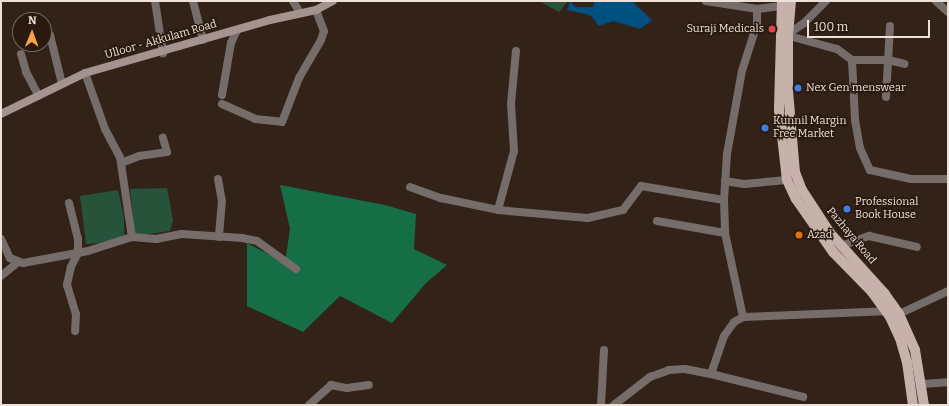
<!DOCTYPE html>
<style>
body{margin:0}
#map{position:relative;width:949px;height:406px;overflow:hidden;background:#332218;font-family:Bitter,serif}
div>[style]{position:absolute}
.green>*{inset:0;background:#28533b}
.forest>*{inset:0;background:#156e45}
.water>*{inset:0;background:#005080}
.minor>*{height:8px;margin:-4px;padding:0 4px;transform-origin:4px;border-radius:4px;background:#766c69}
.secondary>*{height:8px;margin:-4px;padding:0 4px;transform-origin:4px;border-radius:4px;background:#a4938e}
.primary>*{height:10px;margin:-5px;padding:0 5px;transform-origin:5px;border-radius:5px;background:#c7b1ab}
.dots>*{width:11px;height:11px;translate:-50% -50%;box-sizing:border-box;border:2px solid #29190f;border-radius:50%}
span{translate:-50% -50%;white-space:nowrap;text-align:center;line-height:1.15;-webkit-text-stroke:3px #29190f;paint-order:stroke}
.poi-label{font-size:11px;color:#ede1da}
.right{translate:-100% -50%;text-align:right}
.left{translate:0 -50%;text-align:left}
.street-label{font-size:11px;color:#ede1da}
.frame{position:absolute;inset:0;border:2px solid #ede1da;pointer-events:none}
.north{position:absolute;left:12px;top:12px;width:40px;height:40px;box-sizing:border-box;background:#29190f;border:1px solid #776960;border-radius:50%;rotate:1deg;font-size:11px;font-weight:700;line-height:16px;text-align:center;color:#ede1da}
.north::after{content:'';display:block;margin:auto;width:14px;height:18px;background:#f7a149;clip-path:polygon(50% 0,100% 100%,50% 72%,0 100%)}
.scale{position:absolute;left:807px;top:20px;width:123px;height:18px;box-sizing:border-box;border:2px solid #ede1da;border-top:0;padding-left:5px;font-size:12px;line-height:14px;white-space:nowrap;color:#ede1da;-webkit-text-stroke:3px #29190f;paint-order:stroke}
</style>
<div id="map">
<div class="green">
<div style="clip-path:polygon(539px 1px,568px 1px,559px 12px)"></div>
<div style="clip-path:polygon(167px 188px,173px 220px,170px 231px,135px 236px,130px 189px)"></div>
<div style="clip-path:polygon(118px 190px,124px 217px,124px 236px,102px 243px,86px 244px,80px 196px)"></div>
</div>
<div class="forest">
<div style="clip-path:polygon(280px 185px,385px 205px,416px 214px,414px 249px,447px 265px,426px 283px,392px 323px,340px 296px,303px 332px,247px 306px,247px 243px,285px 263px,290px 229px)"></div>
</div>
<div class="water">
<div style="clip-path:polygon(570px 1px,576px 7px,593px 7px,595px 1px,632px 1px,652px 20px,640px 29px,613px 21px,599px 26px,590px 15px,567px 10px)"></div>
</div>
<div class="minor">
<div style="left:155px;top:1px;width:53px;rotate:81.3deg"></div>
<div style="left:193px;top:1px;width:40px;rotate:75.6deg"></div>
<div style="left:293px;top:1px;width:14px;rotate:60deg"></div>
<div style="left:706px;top:1px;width:52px;rotate:8.9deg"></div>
<div style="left:936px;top:1px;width:16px;rotate:43deg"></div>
<div style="left:782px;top:34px;width:57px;rotate:15.3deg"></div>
<div style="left:837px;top:49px;width:19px;rotate:36deg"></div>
<div style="left:852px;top:60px;width:60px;rotate:87.1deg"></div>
<div style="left:855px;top:120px;width:28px;rotate:80deg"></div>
<div style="left:860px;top:148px;width:24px;rotate:66deg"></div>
<div style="left:870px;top:170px;width:42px;rotate:12.4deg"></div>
<div style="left:911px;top:179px;width:37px"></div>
<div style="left:788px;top:34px;width:18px;rotate:-34deg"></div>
<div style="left:803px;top:24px;width:33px;rotate:-45deg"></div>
<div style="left:50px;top:35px;width:50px;rotate:76.2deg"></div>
<div style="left:516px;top:51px;width:53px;rotate:95.4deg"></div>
<div style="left:511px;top:104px;width:47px;rotate:86.3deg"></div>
<div style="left:514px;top:151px;width:61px;rotate:105.2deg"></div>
<div style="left:498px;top:210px;width:90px;rotate:5.1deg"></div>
<div style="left:588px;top:218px;width:36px;rotate:-13deg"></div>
<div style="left:623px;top:210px;width:30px;rotate:-53deg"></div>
<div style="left:641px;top:186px;width:84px;rotate:9.6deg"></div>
<div style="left:724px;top:200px;width:46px;rotate:-86.3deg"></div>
<div style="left:727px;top:154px;width:84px;rotate:-79.8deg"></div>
<div style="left:742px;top:71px;width:49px;rotate:-72.3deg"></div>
<div style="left:757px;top:24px;width:15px;rotate:-90deg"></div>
<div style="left:757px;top:9px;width:24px;rotate:-7deg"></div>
<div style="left:21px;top:54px;width:19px;rotate:74deg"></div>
<div style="left:26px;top:72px;width:27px;rotate:62deg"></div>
<div style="left:852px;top:60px;width:36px"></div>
<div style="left:888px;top:60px;width:17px;rotate:13deg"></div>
<div style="left:85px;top:73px;width:59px;rotate:70.3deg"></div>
<div style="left:105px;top:129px;width:32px;rotate:62deg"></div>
<div style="left:120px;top:157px;width:81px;rotate:81.5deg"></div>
<div style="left:222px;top:95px;width:53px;rotate:-80.2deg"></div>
<div style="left:231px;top:43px;width:14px;rotate:-65deg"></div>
<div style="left:886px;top:97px;width:71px;rotate:-86.8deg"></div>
<div style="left:222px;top:104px;width:36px;rotate:24deg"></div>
<div style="left:255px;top:119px;width:27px;rotate:6deg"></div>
<div style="left:282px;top:122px;width:47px;rotate:-68.9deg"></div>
<div style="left:299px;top:78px;width:44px;rotate:-59.9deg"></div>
<div style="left:321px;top:40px;width:9px;rotate:-72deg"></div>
<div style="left:324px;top:31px;width:22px;rotate:-111deg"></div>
<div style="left:121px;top:163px;width:19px;rotate:-21deg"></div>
<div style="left:139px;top:156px;width:28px;rotate:-8deg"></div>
<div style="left:167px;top:152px;width:15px;rotate:-106deg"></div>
<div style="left:218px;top:179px;width:22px;rotate:80deg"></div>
<div style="left:222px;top:201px;width:36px;rotate:95deg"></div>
<div style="left:725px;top:181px;width:19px;rotate:9deg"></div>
<div style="left:744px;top:184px;width:43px;rotate:-5.3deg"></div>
<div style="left:410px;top:187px;width:33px;rotate:20deg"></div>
<div style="left:441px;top:198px;width:58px;rotate:11.9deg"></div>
<div style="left:724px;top:200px;width:33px;rotate:88deg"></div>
<div style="left:725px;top:233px;width:86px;rotate:77.9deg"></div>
<div style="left:69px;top:203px;width:37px;rotate:76deg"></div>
<div style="left:78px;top:239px;width:14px;rotate:90deg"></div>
<div style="left:78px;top:253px;width:16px;rotate:117deg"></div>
<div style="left:71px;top:267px;width:18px;rotate:103deg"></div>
<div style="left:67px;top:285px;width:30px;rotate:73deg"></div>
<div style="left:76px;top:314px;width:17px;rotate:93deg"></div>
<div style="left:657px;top:221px;width:69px;rotate:10deg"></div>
<div style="left:1px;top:239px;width:21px;rotate:65deg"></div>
<div style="left:10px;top:258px;width:14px;rotate:21deg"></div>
<div style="left:23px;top:263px;width:66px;rotate:-10.5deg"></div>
<div style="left:88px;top:251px;width:46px;rotate:-17.7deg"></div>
<div style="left:132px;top:237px;width:24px;rotate:5deg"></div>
<div style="left:156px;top:239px;width:26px;rotate:-11deg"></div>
<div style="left:182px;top:234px;width:60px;rotate:3.8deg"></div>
<div style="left:242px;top:238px;width:15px;rotate:11deg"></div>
<div style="left:257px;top:241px;width:48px;rotate:35.7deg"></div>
<div style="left:841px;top:246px;width:30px;rotate:-20deg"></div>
<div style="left:869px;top:236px;width:49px;rotate:12.9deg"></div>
<div style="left:1px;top:276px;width:22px;rotate:-39deg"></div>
<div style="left:899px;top:314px;width:54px;rotate:-25.1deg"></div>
<div style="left:711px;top:374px;width:95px;rotate:14deg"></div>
<div style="left:922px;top:384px;width:26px;rotate:-4deg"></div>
<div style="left:309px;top:405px;width:30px;rotate:-42deg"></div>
<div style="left:331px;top:385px;width:16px;rotate:11deg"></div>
<div style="left:347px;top:388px;width:22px;rotate:-8deg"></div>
<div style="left:601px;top:405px;width:55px;rotate:-86.9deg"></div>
<div style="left:614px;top:405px;width:46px;rotate:-37.9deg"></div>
<div style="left:650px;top:377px;width:20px;rotate:-20deg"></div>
<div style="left:669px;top:370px;width:16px;rotate:-4deg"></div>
<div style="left:685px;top:369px;width:26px;rotate:11deg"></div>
<div style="left:711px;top:374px;width:40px;rotate:-71.1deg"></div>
<div style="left:724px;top:336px;width:17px;rotate:-54deg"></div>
<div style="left:734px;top:322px;width:10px;rotate:-29deg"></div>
<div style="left:743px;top:317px;width:148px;rotate:-2.3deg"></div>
</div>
<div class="secondary">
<div style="left:1px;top:114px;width:93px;rotate:-26deg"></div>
<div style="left:85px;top:73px;width:192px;rotate:-16deg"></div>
<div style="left:270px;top:20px;width:47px;rotate:-12.3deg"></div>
<div style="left:316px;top:10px;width:19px;rotate:-28deg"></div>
</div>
<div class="primary">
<div style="left:782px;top:1px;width:109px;rotate:91.6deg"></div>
<div style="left:779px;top:110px;width:70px;rotate:83.5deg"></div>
<div style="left:787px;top:180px;width:21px;rotate:65deg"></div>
<div style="left:796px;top:199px;width:65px;rotate:55.1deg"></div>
<div style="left:833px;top:252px;width:56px;rotate:45.7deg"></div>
<div style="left:872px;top:292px;width:31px;rotate:54deg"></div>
<div style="left:890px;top:317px;width:23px;rotate:65deg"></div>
<div style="left:900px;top:338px;width:25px;rotate:74deg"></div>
<div style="left:907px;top:362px;width:43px;rotate:82.1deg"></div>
<div style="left:791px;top:1px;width:33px;rotate:95deg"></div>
<div style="left:788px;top:34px;width:57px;rotate:90deg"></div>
<div style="left:788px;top:91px;width:81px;rotate:85.1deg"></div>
<div style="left:795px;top:172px;width:19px;rotate:69deg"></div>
<div style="left:802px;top:190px;width:51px;rotate:56.9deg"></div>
<div style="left:830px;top:233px;width:82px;rotate:48deg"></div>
<div style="left:885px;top:294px;width:24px;rotate:55deg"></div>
<div style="left:899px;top:314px;width:39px;rotate:66deg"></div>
<div style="left:915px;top:350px;width:56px;rotate:80.7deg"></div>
</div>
<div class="dots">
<div style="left:772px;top:29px;background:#e0444e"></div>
<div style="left:798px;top:88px;background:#3f7fe0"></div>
<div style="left:765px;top:128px;background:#3f7fe0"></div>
<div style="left:847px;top:209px;background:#3f7fe0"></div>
<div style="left:799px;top:235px;background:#e8710a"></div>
</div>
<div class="poi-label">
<span class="right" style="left:764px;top:29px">Suraji Medicals</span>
<span class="left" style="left:806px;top:88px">Nex Gen menswear</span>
<span class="left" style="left:773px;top:128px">Kunnil Margin<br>Free Market</span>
<span class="left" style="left:855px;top:209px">Professional<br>Book House</span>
<span class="left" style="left:807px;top:235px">Azad</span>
</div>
<div class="street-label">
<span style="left:161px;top:40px;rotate:-16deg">Ulloor - Akkulam Road</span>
<span style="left:851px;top:236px;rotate:50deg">Pazhaya Road</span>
</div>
<div class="frame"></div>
<div class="north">N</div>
<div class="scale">100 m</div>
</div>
